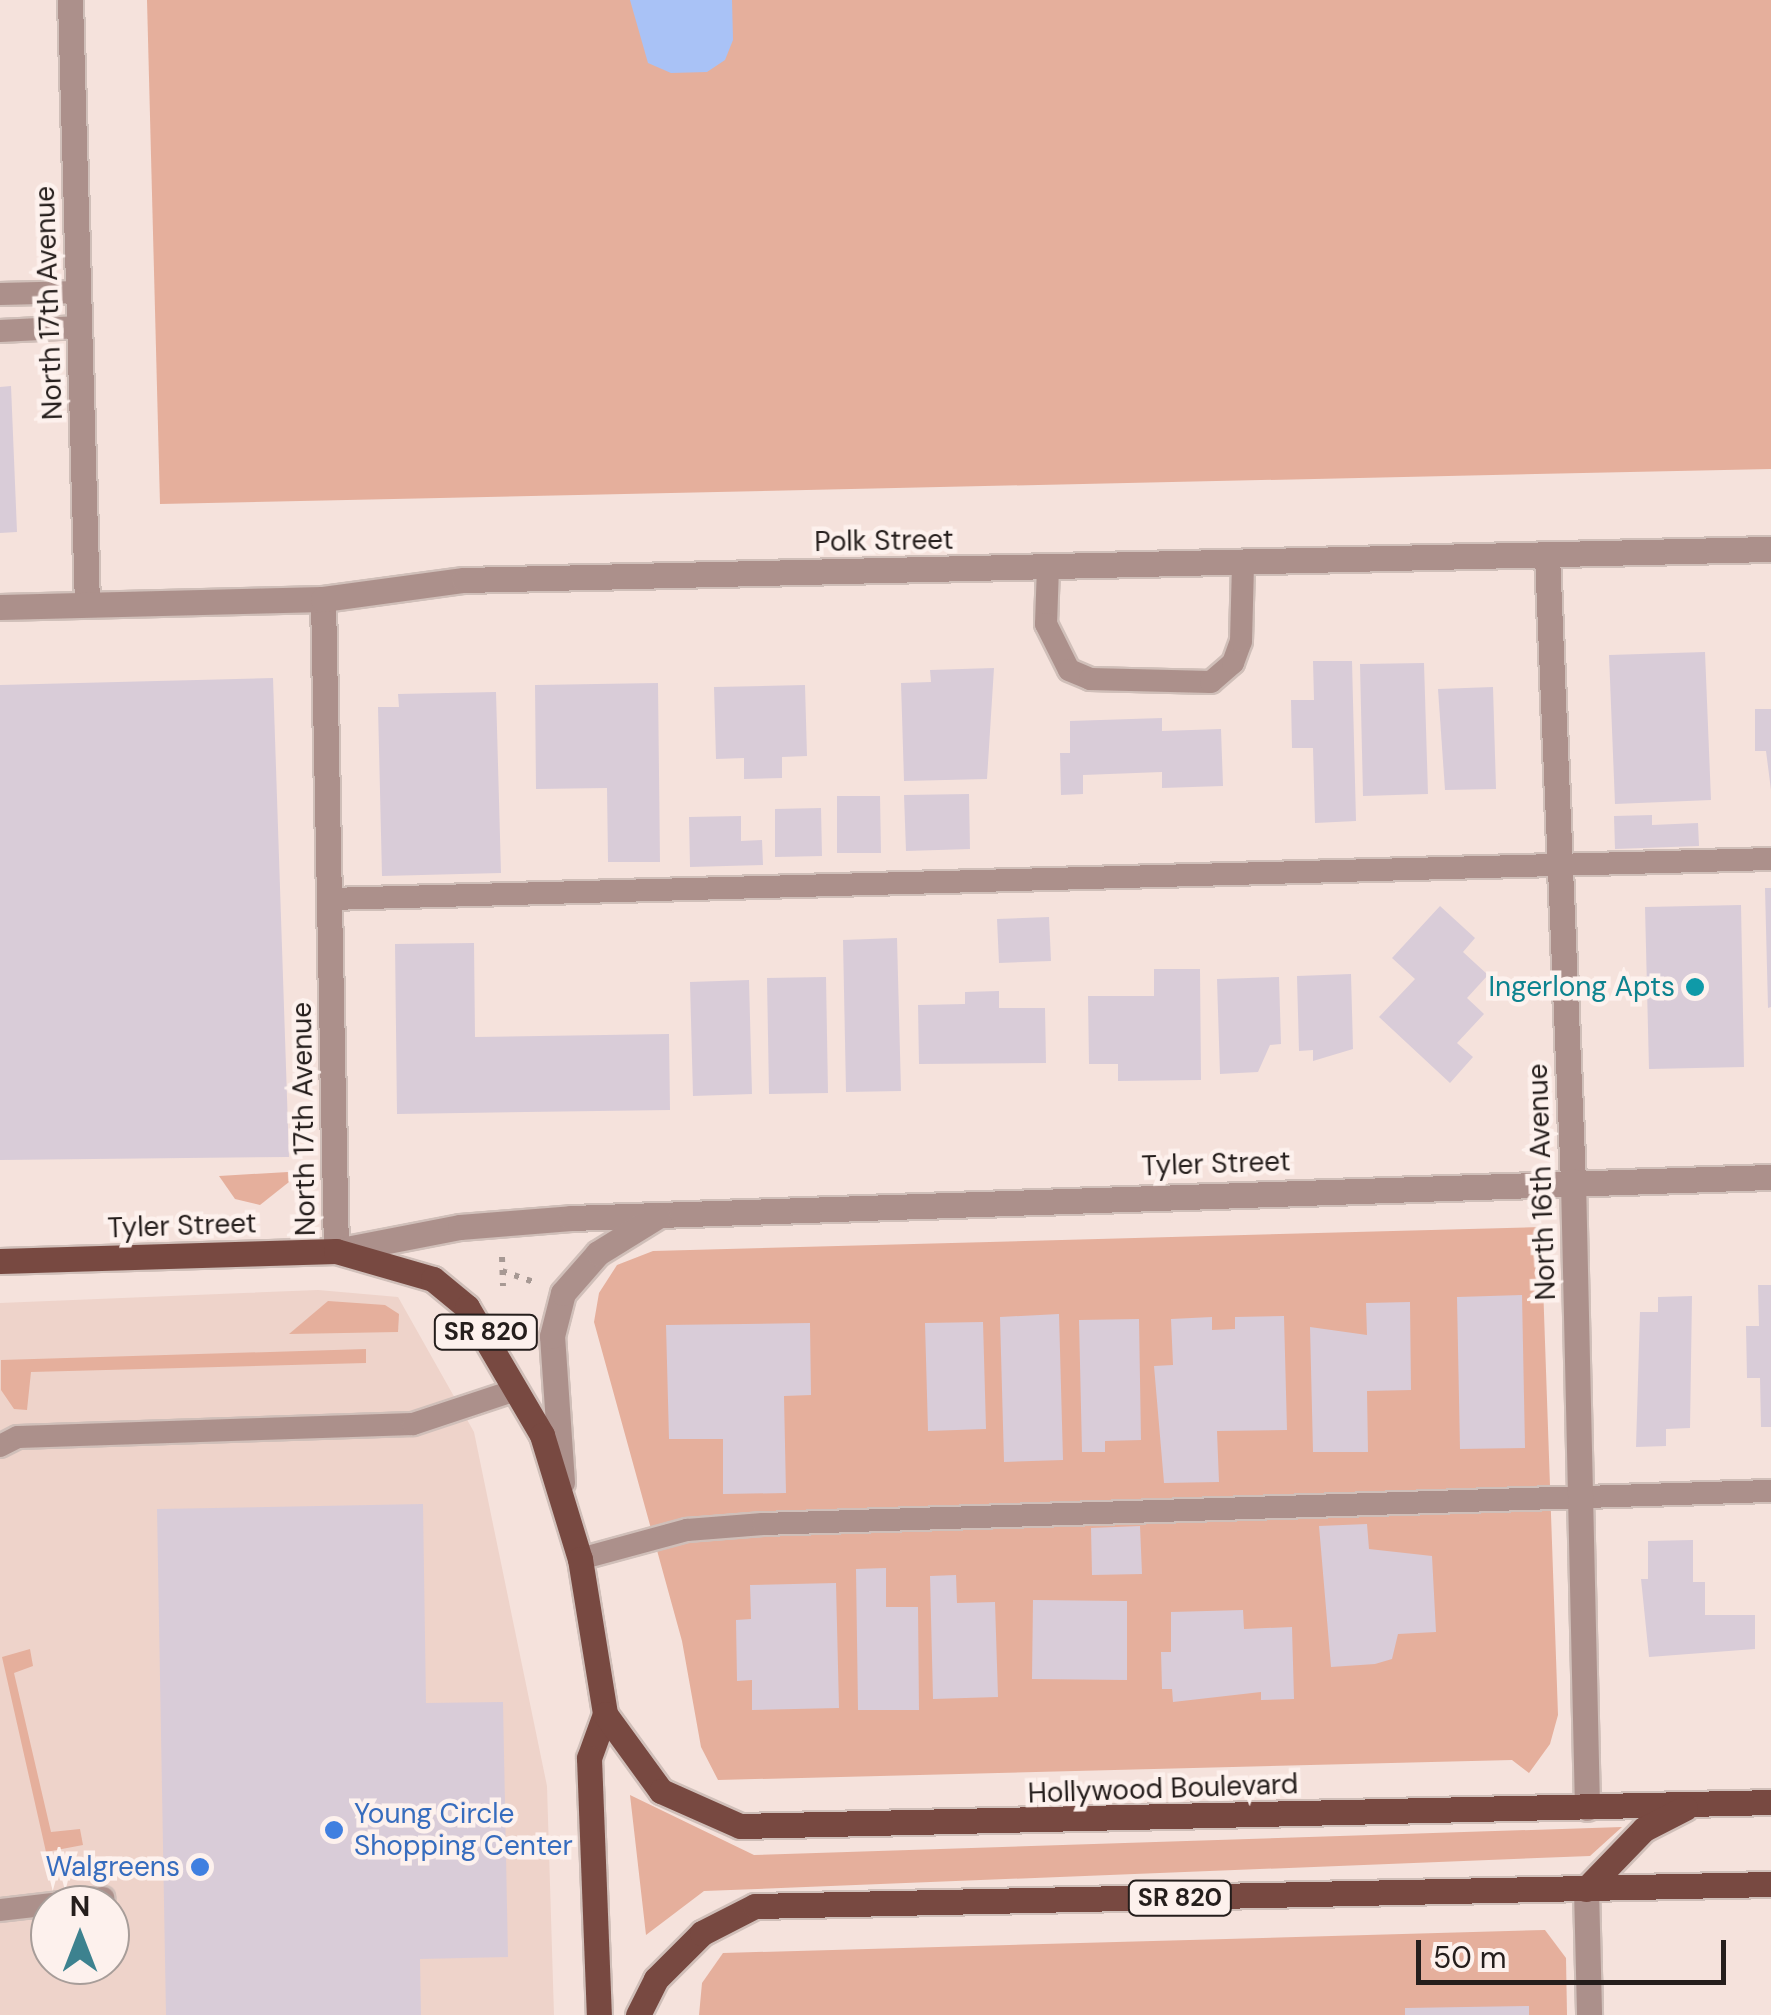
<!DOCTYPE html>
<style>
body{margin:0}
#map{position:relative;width:1771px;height:2015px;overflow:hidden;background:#f5e2dc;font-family:"DM Sans",sans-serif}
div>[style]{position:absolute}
.built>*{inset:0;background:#eed3ca}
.green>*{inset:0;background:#e5af9c}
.water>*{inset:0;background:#a9c2f6}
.building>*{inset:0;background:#d9ccd8}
.path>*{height:6px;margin-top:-3px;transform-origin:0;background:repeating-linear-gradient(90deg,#a79994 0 5px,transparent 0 13px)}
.roads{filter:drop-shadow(2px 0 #d0bfb9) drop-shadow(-2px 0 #d0bfb9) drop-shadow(0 2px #d0bfb9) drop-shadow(0 -2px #d0bfb9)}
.lane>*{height:22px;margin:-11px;padding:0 11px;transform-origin:11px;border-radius:11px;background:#ac908b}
.street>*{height:25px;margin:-12.5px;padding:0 12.5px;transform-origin:12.5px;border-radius:12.5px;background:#ac908b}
.primary>*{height:25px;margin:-12.5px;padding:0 12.5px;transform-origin:12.5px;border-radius:12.5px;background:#784941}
.dots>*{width:28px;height:28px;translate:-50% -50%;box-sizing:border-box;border:5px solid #fdf1ed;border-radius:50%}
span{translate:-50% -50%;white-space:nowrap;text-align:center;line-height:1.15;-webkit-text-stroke:9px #fdf1ed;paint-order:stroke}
.shield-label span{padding:2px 8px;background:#fdf1ed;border:2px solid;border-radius:8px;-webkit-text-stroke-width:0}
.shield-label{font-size:25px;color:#251e1c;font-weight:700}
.street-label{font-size:28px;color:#251e1c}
.culture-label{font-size:28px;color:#0d838f}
.right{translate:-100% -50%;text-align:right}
.shop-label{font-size:28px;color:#366cbe}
.left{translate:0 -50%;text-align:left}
.north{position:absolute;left:30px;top:1885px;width:100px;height:100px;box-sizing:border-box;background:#fdf1ed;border:2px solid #a79d99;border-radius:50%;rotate:0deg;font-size:28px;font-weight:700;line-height:40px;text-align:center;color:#251e1c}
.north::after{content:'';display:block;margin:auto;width:35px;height:45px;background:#3d828f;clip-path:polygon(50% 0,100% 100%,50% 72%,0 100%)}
.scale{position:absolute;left:1416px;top:1940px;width:310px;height:45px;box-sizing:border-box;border:5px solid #251e1c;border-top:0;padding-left:12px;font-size:30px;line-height:35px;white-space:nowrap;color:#251e1c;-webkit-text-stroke:8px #fdf1ed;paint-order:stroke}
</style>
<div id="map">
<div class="built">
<div style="clip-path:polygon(evenodd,318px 1290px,398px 1297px,474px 1432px,547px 1786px,554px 2015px,0 2015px,0 1303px,318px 1290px,50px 1905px,110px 1905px,110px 1965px,50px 1965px,50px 1905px)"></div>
</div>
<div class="green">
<div style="clip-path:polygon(147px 0,1771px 0,1771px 469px,160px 504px)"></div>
<div style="clip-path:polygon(288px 1172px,289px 1182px,260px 1205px,235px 1199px,219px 1176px)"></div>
<div style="clip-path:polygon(1541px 1227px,1558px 1715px,1550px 1744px,1529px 1773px,1512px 1760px,718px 1780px,701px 1747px,682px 1641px,594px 1322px,599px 1293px,617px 1265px,653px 1251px)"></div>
<div style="clip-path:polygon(328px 1301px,385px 1305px,399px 1314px,398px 1332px,289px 1334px)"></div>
<div style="clip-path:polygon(366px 1349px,366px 1363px,31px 1372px,27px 1410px,14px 1409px,1px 1390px,1px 1360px)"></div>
<div style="clip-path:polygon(30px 1649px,33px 1666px,14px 1673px,51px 1832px,80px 1829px,83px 1845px,46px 1852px,2px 1657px)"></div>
<div style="clip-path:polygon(630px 1795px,754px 1855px,1622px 1827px,1590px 1856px,704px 1891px,646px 1935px)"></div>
<div style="clip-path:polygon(1545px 1930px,1566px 1958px,1567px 2015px,699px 2015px,702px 1983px,723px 1953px)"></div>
</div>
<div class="water">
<div style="clip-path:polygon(630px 0,732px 0,733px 40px,725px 60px,707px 72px,671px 73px,648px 63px)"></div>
</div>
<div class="building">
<div style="clip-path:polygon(11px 386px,17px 532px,0 533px,0 387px)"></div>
<div style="clip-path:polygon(1705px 652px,1711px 800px,1615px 804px,1609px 655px)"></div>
<div style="clip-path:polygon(1313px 661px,1352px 661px,1356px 821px,1315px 823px,1313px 748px,1292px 748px,1291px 700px,1314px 700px)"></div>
<div style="clip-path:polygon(1424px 663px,1428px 794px,1363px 796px,1360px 664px)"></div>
<div style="clip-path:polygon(994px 668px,987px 779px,904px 781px,901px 683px,931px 682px,930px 670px)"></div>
<div style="clip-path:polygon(273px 678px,289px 1157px,0 1160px,0 685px)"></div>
<div style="clip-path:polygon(658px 683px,660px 862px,608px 862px,607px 788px,536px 789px,535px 685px)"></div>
<div style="clip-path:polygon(805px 685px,807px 756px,782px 757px,782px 778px,744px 779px,744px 758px,716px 759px,714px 687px)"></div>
<div style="clip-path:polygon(1493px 687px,1496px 789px,1445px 790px,1438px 689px)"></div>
<div style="clip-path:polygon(496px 692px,501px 873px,382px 876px,378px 707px,399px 707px,398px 694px)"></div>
<div style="clip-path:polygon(1755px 709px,1771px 709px,1771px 790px,1766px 751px,1755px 751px)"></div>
<div style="clip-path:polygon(1162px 718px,1162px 731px,1221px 729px,1223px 786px,1162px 788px,1162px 772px,1083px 775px,1083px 794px,1061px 795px,1060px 753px,1070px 753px,1070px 721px)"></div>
<div style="clip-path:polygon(969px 794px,970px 849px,906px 851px,904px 795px)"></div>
<div style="clip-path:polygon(837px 796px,880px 796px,881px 853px,837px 853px)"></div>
<div style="clip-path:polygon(821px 808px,822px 856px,775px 857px,775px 809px)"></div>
<div style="clip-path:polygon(1652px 815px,1652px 825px,1698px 823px,1699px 846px,1615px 849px,1614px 816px)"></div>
<div style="clip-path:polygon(741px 816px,741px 841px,762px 840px,763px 865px,690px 867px,689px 817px)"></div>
<div style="clip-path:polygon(1765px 888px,1771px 888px,1771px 1007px,1768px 1008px)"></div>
<div style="clip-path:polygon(1741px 905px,1744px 1067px,1649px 1069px,1645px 907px)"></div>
<div style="clip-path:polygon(1440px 906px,1475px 938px,1463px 952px,1488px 975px,1467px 998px,1484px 1014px,1457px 1043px,1473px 1057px,1450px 1083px,1379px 1017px,1415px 979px,1392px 958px)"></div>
<div style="clip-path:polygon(1049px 917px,1051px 961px,999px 963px,997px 919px)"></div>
<div style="clip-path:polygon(897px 938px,901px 1091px,846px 1092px,843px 940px)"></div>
<div style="clip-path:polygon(474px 943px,475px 1037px,669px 1034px,670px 1110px,397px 1114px,395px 944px)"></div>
<div style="clip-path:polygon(1154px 969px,1200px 969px,1201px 1080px,1118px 1081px,1118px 1064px,1089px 1064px,1088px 996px,1154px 996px)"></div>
<div style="clip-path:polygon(1351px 974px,1353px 1049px,1313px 1061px,1313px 1050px,1299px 1051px,1297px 976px)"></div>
<div style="clip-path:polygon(826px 977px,828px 1093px,769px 1094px,767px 978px)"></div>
<div style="clip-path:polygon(1279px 977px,1281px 1044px,1270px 1045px,1258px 1072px,1220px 1074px,1217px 979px)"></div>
<div style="clip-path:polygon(749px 980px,752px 1094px,693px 1096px,690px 982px)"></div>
<div style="clip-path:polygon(999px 991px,999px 1008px,1045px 1008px,1046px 1063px,919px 1064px,918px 1005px,965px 1004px,965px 992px)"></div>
<div style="clip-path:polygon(1758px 1285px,1771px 1285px,1771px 1427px,1761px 1427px,1760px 1378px,1747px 1378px,1746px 1326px,1759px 1326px)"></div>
<div style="clip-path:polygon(1522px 1295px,1525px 1448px,1460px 1449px,1457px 1297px)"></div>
<div style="clip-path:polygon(1692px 1296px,1690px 1428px,1666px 1429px,1666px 1446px,1636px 1447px,1640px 1312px,1658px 1312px,1658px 1297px)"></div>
<div style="clip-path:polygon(1410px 1302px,1411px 1390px,1367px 1391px,1368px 1452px,1313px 1452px,1310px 1327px,1367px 1335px,1366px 1303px)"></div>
<div style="clip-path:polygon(1059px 1314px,1063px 1460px,1004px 1462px,1000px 1317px)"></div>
<div style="clip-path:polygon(1284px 1316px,1287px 1430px,1217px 1431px,1219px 1482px,1164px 1483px,1154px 1366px,1173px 1365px,1171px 1319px,1212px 1317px,1212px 1330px,1235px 1329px,1235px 1317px)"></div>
<div style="clip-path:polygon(1139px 1319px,1141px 1440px,1105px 1441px,1105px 1452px,1082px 1452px,1079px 1320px)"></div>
<div style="clip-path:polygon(983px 1322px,986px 1429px,928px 1431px,925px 1323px)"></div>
<div style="clip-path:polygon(810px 1323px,811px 1395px,784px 1396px,786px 1493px,723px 1494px,723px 1439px,669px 1439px,666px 1325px)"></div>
<div style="clip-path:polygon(423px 1504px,426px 1703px,503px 1702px,508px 1957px,420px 1959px,421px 2015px,166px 2015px,157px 1509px)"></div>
<div style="clip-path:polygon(1367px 1524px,1369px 1549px,1432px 1556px,1436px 1632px,1398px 1634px,1392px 1659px,1375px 1664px,1331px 1667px,1319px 1526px)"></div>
<div style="clip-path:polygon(1140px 1526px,1142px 1574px,1092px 1575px,1091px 1528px)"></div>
<div style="clip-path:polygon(1693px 1540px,1693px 1582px,1705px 1582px,1705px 1615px,1755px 1615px,1755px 1649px,1649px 1657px,1641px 1579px,1648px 1579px,1648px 1541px)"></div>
<div style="clip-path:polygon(886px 1568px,886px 1607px,918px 1607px,919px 1710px,858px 1710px,856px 1569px)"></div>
<div style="clip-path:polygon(956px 1575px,957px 1603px,995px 1602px,998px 1697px,933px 1699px,930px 1576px)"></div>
<div style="clip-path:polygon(836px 1583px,839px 1708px,752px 1710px,752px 1680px,737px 1681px,736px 1620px,751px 1619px,750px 1585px)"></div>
<div style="clip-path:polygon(1033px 1600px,1127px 1601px,1127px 1680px,1032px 1679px)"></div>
<div style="clip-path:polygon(1243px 1610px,1244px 1629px,1292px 1627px,1294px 1699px,1261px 1700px,1261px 1692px,1173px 1702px,1172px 1689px,1162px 1689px,1161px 1652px,1171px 1652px,1171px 1612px)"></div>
<div style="clip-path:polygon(1529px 2006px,1529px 2015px,1405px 2015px,1405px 2008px)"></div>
</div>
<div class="path">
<div style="left:502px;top:1257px;width:29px;rotate:88deg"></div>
<div style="left:502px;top:1271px;width:34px;rotate:19deg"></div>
</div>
<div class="roads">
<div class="lane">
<div style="left:0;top:294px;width:79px;rotate:-1.5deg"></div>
<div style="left:0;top:331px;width:80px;rotate:-2.9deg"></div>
<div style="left:1048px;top:567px;width:57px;rotate:92deg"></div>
<div style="left:1046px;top:624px;width:51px;rotate:63.4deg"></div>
<div style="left:1069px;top:670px;width:23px;rotate:23deg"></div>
<div style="left:1090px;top:679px;width:121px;rotate:1.4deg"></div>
<div style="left:1211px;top:682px;width:29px;rotate:-41deg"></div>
<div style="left:1233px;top:663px;width:23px;rotate:-70deg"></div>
<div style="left:1241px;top:641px;width:78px;rotate:-88.5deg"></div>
<div style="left:330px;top:899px;width:1442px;rotate:-1.59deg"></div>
<div style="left:0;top:1446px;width:20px;rotate:-27deg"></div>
<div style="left:18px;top:1437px;width:395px;rotate:-1.9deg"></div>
<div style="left:413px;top:1424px;width:108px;rotate:-18.3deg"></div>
<div style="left:580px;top:1559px;width:111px;rotate:-15.2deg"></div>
<div style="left:687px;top:1530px;width:76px;rotate:-4.5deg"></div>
<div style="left:763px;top:1524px;width:1009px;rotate:-1.88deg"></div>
<div style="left:0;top:1910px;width:104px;rotate:-6.6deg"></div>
</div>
<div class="street">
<div style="left:70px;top:0;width:604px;rotate:88.39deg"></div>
<div style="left:1547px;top:556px;width:626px;rotate:87.62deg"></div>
<div style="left:1573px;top:1181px;width:627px;rotate:88.72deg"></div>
<div style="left:323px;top:599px;width:652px;rotate:88.86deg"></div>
<div style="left:336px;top:1251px;width:126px;rotate:-11deg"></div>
<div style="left:460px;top:1227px;width:111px;rotate:-4.6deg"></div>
<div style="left:571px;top:1218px;width:1201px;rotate:-1.96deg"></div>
<div style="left:0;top:607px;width:323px;rotate:-1.4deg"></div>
<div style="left:323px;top:599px;width:142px;rotate:-7.7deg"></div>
<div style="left:464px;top:580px;width:1307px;rotate:-1.36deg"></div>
<div style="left:562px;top:1482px;width:146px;rotate:-93.9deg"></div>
<div style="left:552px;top:1336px;width:44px;rotate:-75.7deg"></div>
<div style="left:563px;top:1293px;width:53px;rotate:-48.8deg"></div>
<div style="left:598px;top:1253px;width:70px;rotate:-31.7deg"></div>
<div style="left:1586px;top:1889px;width:126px;rotate:88.6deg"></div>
</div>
<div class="primary">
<div style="left:0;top:1261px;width:336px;rotate:-1.7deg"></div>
<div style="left:336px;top:1251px;width:101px;rotate:16.1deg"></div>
<div style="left:433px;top:1279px;width:44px;rotate:39.5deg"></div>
<div style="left:467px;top:1307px;width:148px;rotate:59.6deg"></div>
<div style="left:542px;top:1435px;width:130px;rotate:73deg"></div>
<div style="left:580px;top:1559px;width:157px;rotate:80.8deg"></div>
<div style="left:605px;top:1714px;width:47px;rotate:110deg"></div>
<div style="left:589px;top:1758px;width:257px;rotate:87.8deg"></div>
<div style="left:605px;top:1714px;width:95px;rotate:54deg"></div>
<div style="left:661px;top:1791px;width:86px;rotate:23.9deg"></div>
<div style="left:740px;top:1826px;width:1031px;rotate:-1.33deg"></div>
<div style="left:1586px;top:1889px;width:83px;rotate:-46deg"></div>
<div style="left:1644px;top:1829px;width:46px;rotate:-27.1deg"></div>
<div style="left:638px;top:2015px;width:40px;rotate:-63.4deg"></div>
<div style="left:656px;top:1979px;width:65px;rotate:-45deg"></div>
<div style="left:702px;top:1933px;width:59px;rotate:-27deg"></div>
<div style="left:755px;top:1906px;width:1016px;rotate:-1.24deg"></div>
</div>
</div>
<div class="dots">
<div style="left:1695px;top:987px;background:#0f9aa8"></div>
<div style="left:334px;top:1830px;background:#3f7fe0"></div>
<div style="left:200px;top:1867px;background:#3f7fe0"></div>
</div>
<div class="shield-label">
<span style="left:486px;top:1332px">SR 820</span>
<span style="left:1180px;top:1898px">SR 820</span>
</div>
<div class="street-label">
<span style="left:49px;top:303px;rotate:-92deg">North 17th Avenue</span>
<span style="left:884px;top:541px;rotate:-1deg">Polk Street</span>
<span style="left:304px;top:1119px;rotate:-91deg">North 17th Avenue</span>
<span style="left:1216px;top:1164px;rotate:-2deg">Tyler Street</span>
<span style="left:1542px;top:1182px;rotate:-92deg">North 16th Avenue</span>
<span style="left:182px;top:1226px;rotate:-2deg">Tyler Street</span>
<span style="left:1163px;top:1789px;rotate:-2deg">Hollywood Boulevard</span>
</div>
<div class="culture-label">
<span class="right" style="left:1675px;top:987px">Ingerlong Apts</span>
</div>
<div class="shop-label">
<span class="left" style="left:354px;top:1830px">Young Circle<br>Shopping Center</span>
<span class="right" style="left:180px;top:1867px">Walgreens</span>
</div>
<div class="north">N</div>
<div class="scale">50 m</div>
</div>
